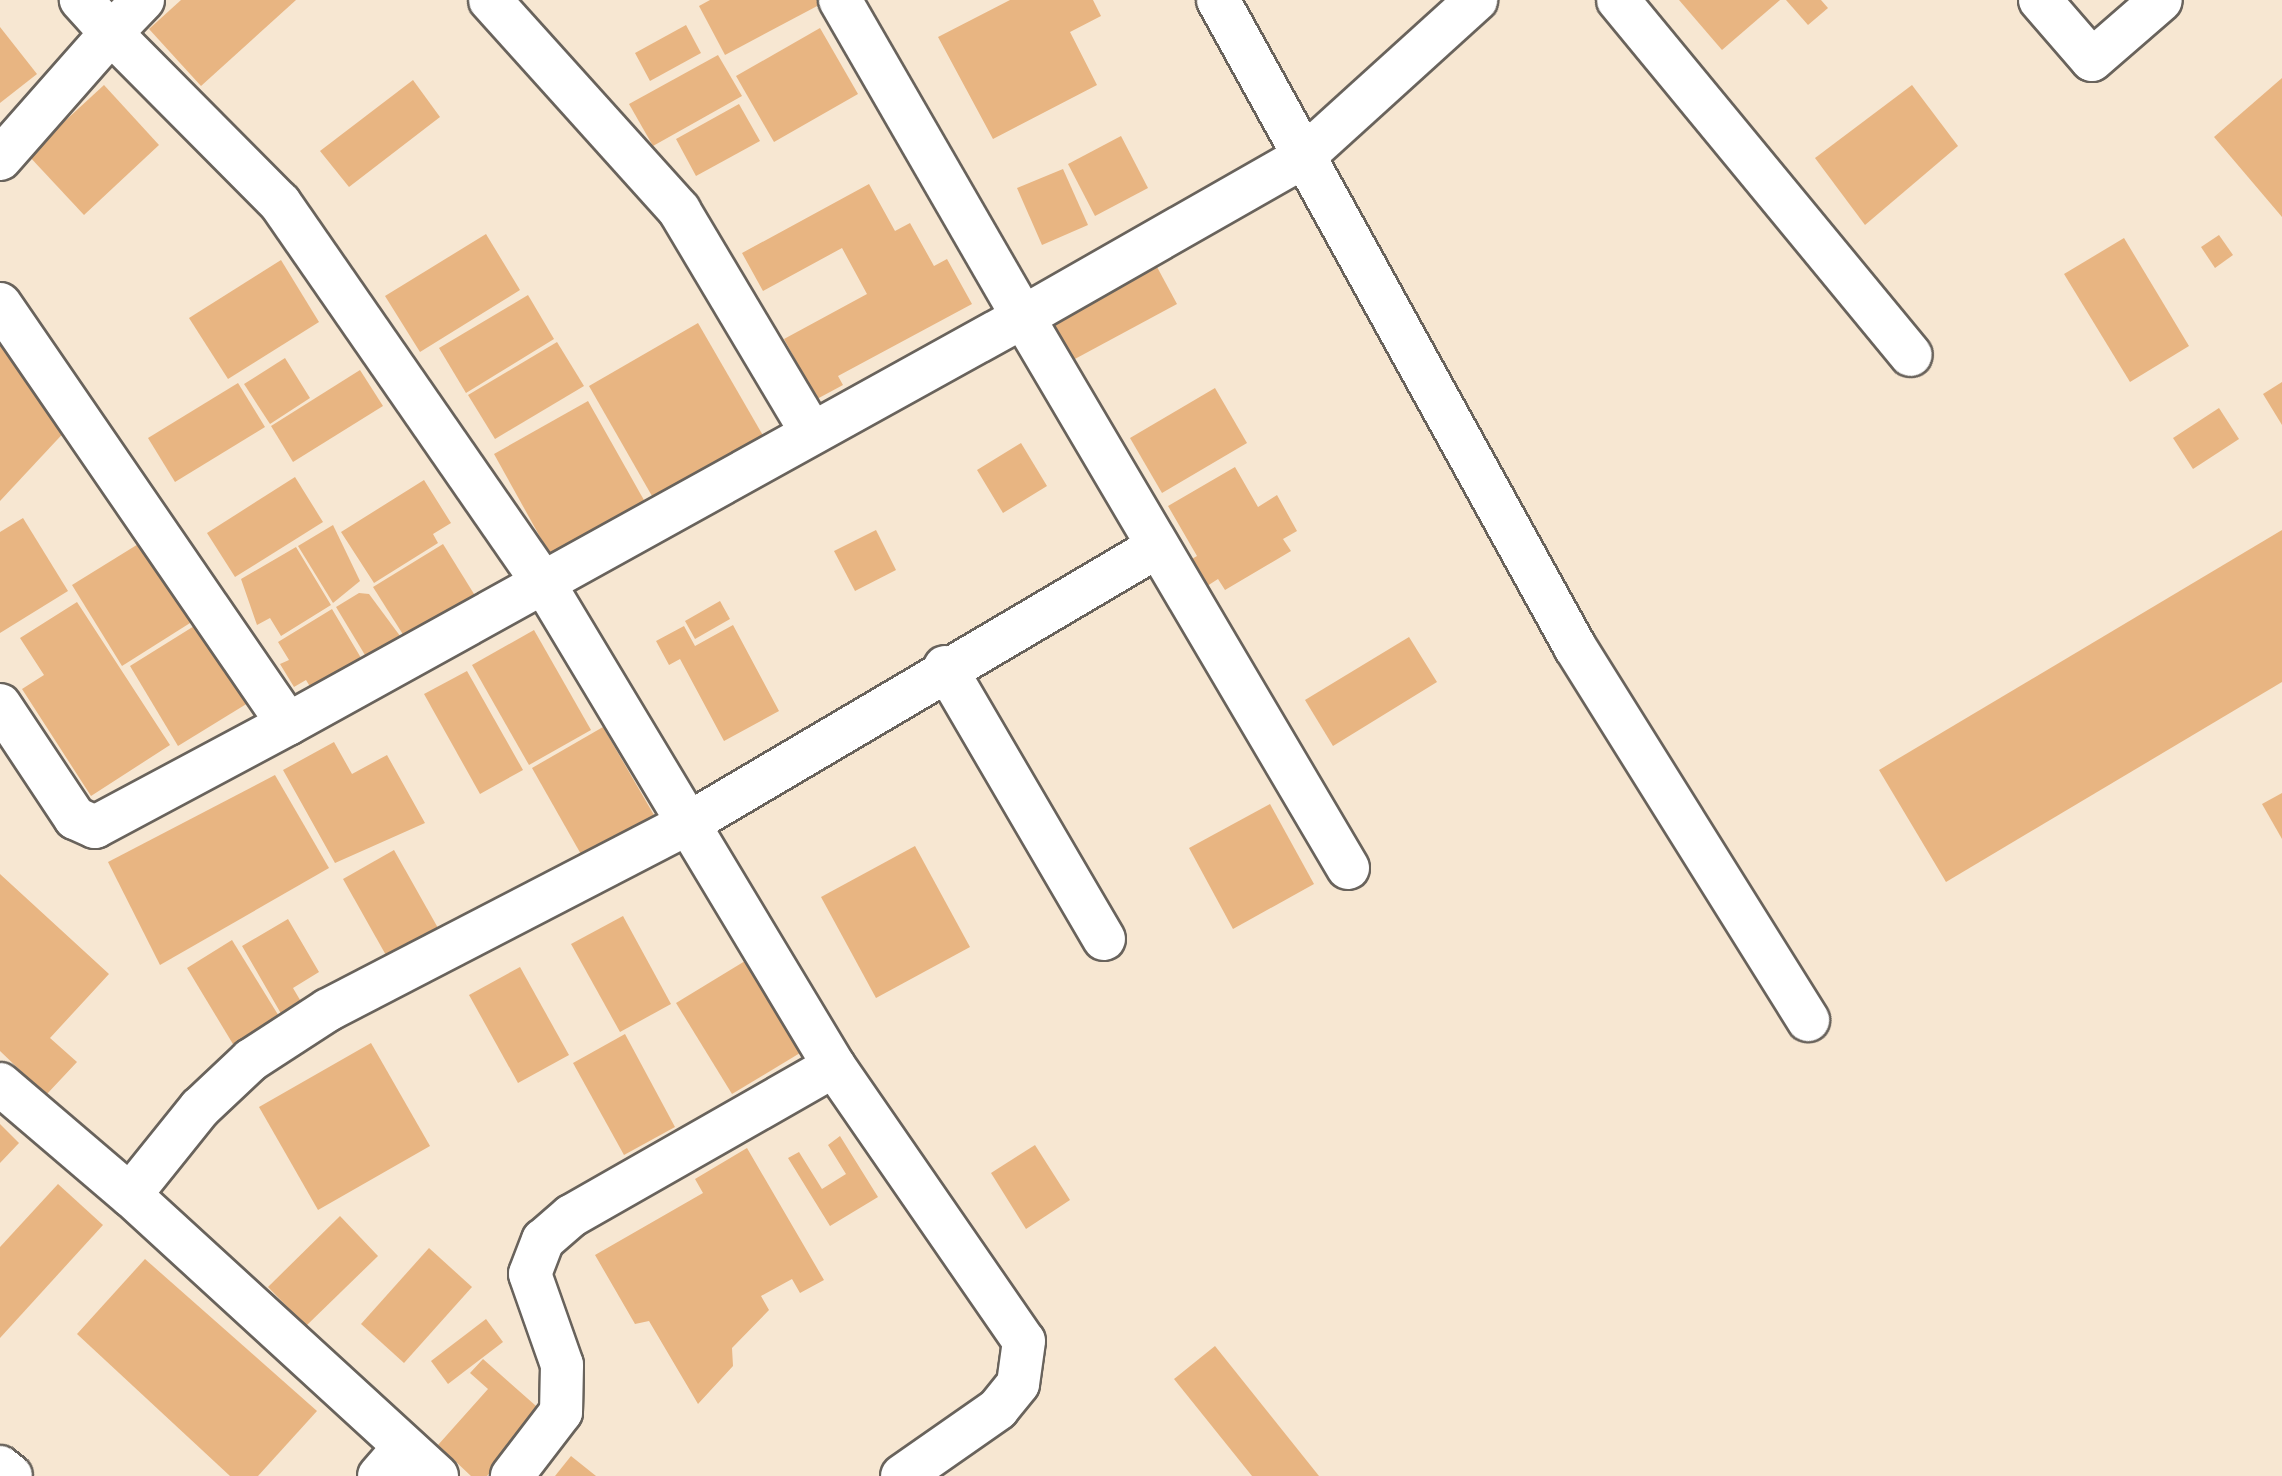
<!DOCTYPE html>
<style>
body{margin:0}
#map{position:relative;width:2282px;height:1476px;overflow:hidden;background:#f7e7d2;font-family:"Sorts Mill Goudy",serif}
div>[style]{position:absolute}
.building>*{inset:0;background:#e8b582}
.roads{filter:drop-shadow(2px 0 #69635c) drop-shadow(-2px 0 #69635c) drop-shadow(0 2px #69635c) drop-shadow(0 -2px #69635c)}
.minor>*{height:42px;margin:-21px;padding:0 21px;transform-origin:21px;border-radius:21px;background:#fff}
span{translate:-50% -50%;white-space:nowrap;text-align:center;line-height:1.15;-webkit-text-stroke:8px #fff;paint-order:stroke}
</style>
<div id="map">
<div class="building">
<div style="clip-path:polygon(181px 0,296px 0,201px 86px,149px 29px)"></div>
<div style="clip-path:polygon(710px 0,819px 0,821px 4px,725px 55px,699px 6px)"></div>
<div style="clip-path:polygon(1010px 0,1093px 0,1101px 16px,1070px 32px,1097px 85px,993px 139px,938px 37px)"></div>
<div style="clip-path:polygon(1679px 0,1780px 0,1722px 50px)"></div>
<div style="clip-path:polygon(1786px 0,1821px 0,1828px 8px,1808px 25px)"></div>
<div style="clip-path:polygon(686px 25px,701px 53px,650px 81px,635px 53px)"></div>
<div style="clip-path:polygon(0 27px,37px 74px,0 103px)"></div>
<div style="clip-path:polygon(820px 28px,858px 94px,774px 142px,736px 76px)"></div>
<div style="clip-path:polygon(718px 55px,742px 96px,653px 146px,629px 104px)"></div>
<div style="clip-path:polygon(2282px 78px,2282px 217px,2214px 137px)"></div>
<div style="clip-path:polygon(413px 80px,440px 117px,349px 187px,320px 151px)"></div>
<div style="clip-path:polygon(104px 85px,159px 145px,84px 215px,28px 155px)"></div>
<div style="clip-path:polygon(1912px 85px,1958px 146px,1865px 225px,1815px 158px)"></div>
<div style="clip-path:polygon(739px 104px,760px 141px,696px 176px,676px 139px)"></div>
<div style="clip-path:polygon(1121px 136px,1148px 188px,1095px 216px,1068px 164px)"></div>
<div style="clip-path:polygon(1063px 169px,1088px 225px,1042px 245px,1017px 188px)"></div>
<div style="clip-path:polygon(869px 184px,895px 231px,910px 223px,934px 266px,947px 259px,972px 304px,838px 376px,843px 385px,817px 399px,784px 339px,867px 294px,842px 248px,763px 291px,742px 253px)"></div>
<div style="clip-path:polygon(486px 234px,520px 290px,420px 352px,385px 296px)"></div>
<div style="clip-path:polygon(2219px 235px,2233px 255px,2215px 268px,2201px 247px)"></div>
<div style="clip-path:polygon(2124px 238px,2189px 346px,2130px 382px,2064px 274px)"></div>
<div style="clip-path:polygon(281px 260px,319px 322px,228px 379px,189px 318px)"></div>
<div style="clip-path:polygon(1157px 267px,1177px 304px,1073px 360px,1054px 323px)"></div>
<div style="clip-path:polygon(528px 295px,554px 339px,466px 393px,439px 348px)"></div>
<div style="clip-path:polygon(698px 323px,765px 439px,656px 503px,589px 386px)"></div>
<div style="clip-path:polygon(0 340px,70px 426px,0 501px)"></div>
<div style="clip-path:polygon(557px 342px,584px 386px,495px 439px,468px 395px)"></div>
<div style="clip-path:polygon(285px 358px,310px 398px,270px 424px,244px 384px)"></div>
<div style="clip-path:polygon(360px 370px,383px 406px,293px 462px,271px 426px)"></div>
<div style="clip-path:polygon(2282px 382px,2282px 425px,2263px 394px)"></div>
<div style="clip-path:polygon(238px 383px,265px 427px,175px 482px,148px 438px)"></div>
<div style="clip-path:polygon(1215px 388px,1247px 443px,1162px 493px,1130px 438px)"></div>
<div style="clip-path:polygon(588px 401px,649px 509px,554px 562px,494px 454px)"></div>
<div style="clip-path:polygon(2219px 408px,2239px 439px,2193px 469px,2173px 438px)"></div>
<div style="clip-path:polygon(1021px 443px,1047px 486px,1003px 513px,977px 470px)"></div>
<div style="clip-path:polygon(1235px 467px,1258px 507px,1277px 495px,1297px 531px,1283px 539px,1291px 551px,1225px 590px,1218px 579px,1201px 590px,1185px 563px,1197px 556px,1168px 506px)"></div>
<div style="clip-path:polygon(295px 477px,323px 522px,235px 577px,207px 533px)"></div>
<div style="clip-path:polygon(424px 480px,451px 523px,433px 534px,438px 543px,374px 583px,341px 532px)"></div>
<div style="clip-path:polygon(23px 518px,68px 591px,0 633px,0 532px)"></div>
<div style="clip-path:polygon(333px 525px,360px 581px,333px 603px,298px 546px)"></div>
<div style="clip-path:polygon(876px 530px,896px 570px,855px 591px,834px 551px)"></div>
<div style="clip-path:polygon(2282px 530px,2282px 682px,1946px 882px,1879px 770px)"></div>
<div style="clip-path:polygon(148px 538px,198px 618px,122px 666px,72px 585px)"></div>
<div style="clip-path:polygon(443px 544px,479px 602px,409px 644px,373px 587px)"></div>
<div style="clip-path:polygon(296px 547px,331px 605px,281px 636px,270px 618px,257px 625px,241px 579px)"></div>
<div style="clip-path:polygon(359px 593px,369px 594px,406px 644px,371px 665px,336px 607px)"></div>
<div style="clip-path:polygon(720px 601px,730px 619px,695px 639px,685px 621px)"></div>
<div style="clip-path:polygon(77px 602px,170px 745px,91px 796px,22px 689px,44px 675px,20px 638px)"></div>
<div style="clip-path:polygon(332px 609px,367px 668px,317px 698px,306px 680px,294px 687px,280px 664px,289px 660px,278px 642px)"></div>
<div style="clip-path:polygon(199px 623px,248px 703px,178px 746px,130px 666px)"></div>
<div style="clip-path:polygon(733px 625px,779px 711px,724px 741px,680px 659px,669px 665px,656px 641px,684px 626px,695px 646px)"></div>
<div style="clip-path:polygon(534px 630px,591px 730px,529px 765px,472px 665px)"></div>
<div style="clip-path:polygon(1409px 637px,1437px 682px,1333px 746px,1305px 700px)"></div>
<div style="clip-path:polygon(467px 671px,523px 770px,480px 794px,424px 694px)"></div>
<div style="clip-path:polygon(603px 727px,658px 822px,586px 863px,532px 768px)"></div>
<div style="clip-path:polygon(334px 742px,352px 774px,387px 755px,425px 823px,335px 863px,283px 770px)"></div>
<div style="clip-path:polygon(275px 775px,329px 868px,160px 965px,108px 862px)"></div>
<div style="clip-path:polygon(2282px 793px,2282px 839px,2262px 804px)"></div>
<div style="clip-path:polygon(1270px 804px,1314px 884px,1233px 929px,1189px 848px)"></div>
<div style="clip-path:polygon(915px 846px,970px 947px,876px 998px,821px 897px)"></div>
<div style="clip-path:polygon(394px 850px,438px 928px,387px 957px,343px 879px)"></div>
<div style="clip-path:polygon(0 874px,109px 974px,50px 1038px,77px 1062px,46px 1095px,0 1051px)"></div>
<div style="clip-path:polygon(623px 916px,671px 1004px,620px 1032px,571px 944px)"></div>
<div style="clip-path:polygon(288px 919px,319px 972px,293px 988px,303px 1005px,283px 1017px,242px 946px)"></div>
<div style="clip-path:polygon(232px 940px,285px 1026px,239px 1054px,187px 968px)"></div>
<div style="clip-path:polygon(745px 961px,800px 1053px,732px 1094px,676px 1003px)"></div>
<div style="clip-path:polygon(520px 967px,569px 1055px,518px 1083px,469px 995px)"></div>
<div style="clip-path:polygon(625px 1034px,675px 1127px,624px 1155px,573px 1063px)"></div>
<div style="clip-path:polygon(371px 1043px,430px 1146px,318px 1210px,259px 1107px)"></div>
<div style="clip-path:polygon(0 1124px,19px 1143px,0 1163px)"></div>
<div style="clip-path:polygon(840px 1136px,878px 1197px,830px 1226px,788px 1158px,799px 1152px,822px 1189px,846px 1174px,828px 1145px)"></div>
<div style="clip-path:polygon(1035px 1145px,1070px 1200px,1026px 1229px,991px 1173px)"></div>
<div style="clip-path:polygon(747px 1148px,824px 1280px,800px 1293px,792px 1279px,761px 1296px,769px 1310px,732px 1348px,733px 1366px,698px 1404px,649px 1321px,635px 1324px,595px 1255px,703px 1193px,695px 1179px)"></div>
<div style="clip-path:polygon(58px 1184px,103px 1225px,0 1338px,0 1247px)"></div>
<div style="clip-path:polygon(340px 1216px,378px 1256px,306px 1326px,268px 1287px)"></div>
<div style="clip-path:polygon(429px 1248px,472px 1287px,404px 1363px,361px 1324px)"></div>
<div style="clip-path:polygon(145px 1259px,317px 1411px,258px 1476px,230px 1476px,77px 1334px)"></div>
<div style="clip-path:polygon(486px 1319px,503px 1342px,448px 1384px,431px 1361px)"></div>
<div style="clip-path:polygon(1215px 1346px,1319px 1476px,1252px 1476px,1174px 1379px)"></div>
<div style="clip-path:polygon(483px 1359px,544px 1413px,487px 1476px,471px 1476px,438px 1445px,488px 1389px,470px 1373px)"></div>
<div style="clip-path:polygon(571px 1456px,596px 1476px,555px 1476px)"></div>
</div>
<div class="roads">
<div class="minor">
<div style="left:143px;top:0;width:46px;rotate:134.1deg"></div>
<div style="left:111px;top:33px;width:240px;rotate:45.2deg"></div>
<div style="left:280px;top:203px;width:465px;rotate:55.3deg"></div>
<div style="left:545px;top:585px;width:561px;rotate:59deg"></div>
<div style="left:834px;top:1066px;width:303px;rotate:150.3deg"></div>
<div style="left:571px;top:1216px;width:37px;rotate:139deg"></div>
<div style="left:543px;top:1240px;width:36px;rotate:111deg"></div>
<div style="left:530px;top:1274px;width:96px;rotate:70.6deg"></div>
<div style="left:562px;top:1365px;width:47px;rotate:91.2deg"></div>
<div style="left:561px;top:1412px;width:81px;rotate:127.4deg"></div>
<div style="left:490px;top:0;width:283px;rotate:48deg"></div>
<div style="left:679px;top:210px;width:256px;rotate:59.2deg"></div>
<div style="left:1218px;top:0;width:739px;rotate:61.11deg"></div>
<div style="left:1575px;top:647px;width:440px;rotate:58deg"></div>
<div style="left:1618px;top:0;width:460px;rotate:50.5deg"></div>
<div style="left:2040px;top:0;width:79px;rotate:49.1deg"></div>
<div style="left:2092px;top:60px;width:91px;rotate:-41deg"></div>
<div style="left:0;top:159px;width:168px;rotate:-48.6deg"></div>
<div style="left:111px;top:33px;width:45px;rotate:-132.3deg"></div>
<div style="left:0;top:304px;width:509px;rotate:55.56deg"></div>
<div style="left:288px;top:724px;width:840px;rotate:-28.98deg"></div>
<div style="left:1023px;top:317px;width:366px;rotate:-120deg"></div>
<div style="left:945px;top:667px;width:315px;rotate:59.7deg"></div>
<div style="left:0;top:705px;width:136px;rotate:56.4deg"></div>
<div style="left:75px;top:818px;width:22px;rotate:24deg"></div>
<div style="left:95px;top:827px;width:219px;rotate:-28.1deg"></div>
<div style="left:1348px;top:868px;width:640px;rotate:-120.53deg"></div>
<div style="left:1023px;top:317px;width:322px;rotate:-29.7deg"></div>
<div style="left:1303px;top:157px;width:234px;rotate:-42.2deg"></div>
<div style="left:834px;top:1066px;width:334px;rotate:55.4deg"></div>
<div style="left:1024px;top:1341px;width:43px;rotate:97.9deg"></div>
<div style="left:1018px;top:1384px;width:32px;rotate:129deg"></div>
<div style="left:998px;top:1409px;width:117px;rotate:145.1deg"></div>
<div style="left:0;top:1084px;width:171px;rotate:40.5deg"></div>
<div style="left:0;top:1467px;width:14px;rotate:39deg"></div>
<div style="left:379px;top:1476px;width:37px;rotate:-49deg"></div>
<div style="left:437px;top:1476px;width:416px;rotate:-137.5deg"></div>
<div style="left:130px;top:1195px;width:112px;rotate:-51.2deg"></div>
<div style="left:200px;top:1108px;width:70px;rotate:-43.3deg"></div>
<div style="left:251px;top:1060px;width:92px;rotate:-33deg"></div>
<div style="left:328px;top:1010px;width:407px;rotate:-27.4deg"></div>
<div style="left:689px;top:823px;width:543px;rotate:-30.53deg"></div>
</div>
</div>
</div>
